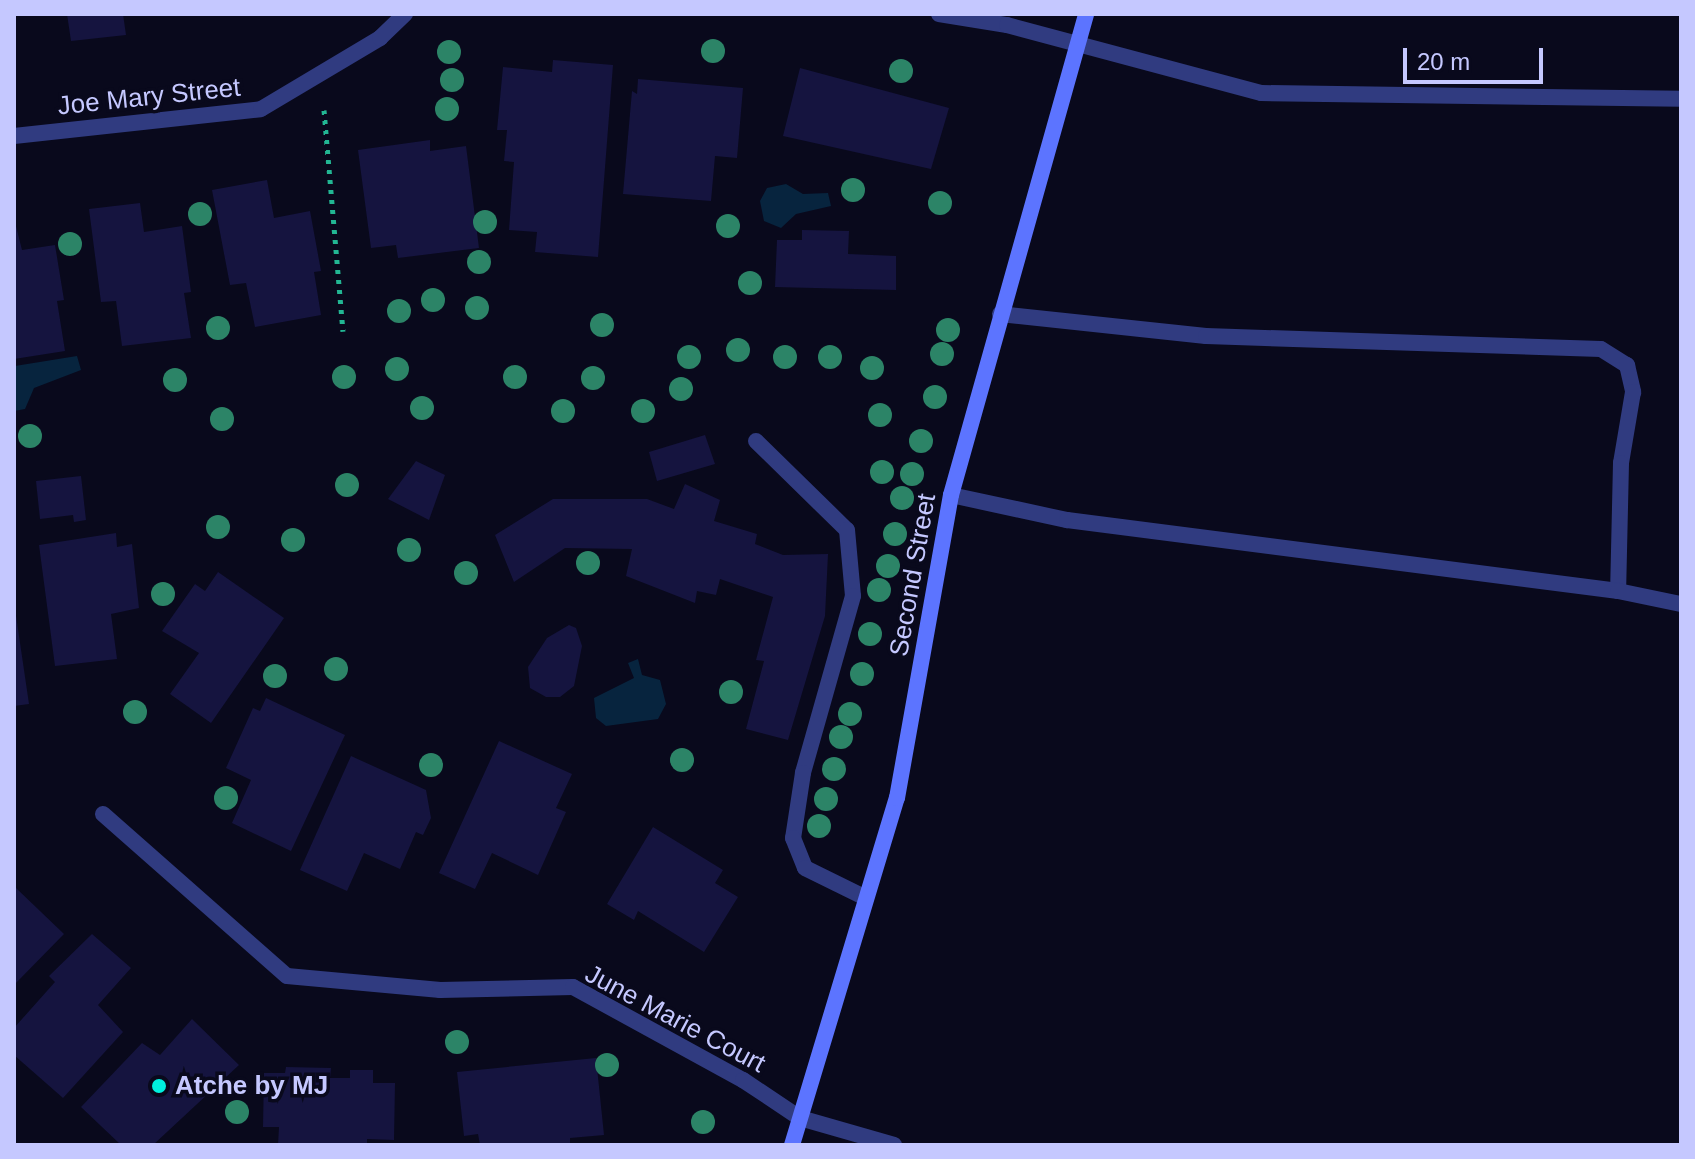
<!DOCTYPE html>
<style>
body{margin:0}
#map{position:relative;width:1695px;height:1159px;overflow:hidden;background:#09091c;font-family:Arial,sans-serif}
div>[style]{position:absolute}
.water>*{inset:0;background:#07243e}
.building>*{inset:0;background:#15143f}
.path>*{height:5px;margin-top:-2.5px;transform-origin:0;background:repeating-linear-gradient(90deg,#22b693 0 4px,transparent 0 10px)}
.lane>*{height:16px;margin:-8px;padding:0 8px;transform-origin:8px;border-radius:8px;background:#303b80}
.street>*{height:16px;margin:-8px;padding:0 8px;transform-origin:8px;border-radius:8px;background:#303b80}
.secondary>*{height:16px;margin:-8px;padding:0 8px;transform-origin:8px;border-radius:8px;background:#5c74ff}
.trees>*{width:24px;height:24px;margin:-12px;border-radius:50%;background:#2c8467}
.dots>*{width:22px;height:22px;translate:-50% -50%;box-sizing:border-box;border:4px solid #09091c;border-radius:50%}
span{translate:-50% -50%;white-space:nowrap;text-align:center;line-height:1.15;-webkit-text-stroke:7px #09091c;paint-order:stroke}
.street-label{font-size:26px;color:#c5c8ff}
.poi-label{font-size:26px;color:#c5c8ff;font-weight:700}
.left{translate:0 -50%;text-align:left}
.frame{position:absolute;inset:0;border:16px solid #c5c8ff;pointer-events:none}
.scale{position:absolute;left:1403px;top:48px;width:140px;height:36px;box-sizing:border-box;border:4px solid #c5c8ff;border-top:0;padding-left:10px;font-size:24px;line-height:28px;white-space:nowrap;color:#c5c8ff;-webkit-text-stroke:6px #09091c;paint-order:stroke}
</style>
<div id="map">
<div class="water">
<div style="clip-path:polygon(786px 184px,803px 194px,828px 193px,831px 206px,796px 214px,781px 228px,764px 221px,760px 201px,767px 188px)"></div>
<div style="clip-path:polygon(77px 356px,81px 370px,34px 388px,25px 409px,14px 411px,15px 366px)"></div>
<div style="clip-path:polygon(638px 659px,642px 675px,660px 680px,666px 704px,658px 719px,606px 726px,596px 718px,594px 698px,634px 678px,628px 663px)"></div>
</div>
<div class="building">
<div style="clip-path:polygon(67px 14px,123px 14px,126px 35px,71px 41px)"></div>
<div style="clip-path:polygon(553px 60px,613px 65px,598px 257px,535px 252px,537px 232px,509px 230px,514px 162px,504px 161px,507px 130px,497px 130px,503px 67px,552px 72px)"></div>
<div style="clip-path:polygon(800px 68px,949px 108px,931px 169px,783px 136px)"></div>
<div style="clip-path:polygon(638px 79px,743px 88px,737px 158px,715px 156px,711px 201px,623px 194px,632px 91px,637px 94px)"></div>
<div style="clip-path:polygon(430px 140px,430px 151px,466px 146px,479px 248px,398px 258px,396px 245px,371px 248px,358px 150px)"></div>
<div style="clip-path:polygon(267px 180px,274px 218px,310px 211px,321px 271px,314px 272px,321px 315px,255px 327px,246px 283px,230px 285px,212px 190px)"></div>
<div style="clip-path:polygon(140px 203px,144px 232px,182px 226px,191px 292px,184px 293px,191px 338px,122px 346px,116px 301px,101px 302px,89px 209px)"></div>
<div style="clip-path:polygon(14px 218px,22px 250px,55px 245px,64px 300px,57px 301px,65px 351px,14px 359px)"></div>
<div style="clip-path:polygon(802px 230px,849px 231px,848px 254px,896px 256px,896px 290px,775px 287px,777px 240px,802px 240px)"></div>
<div style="clip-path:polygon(705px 435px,715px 464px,657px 481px,649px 452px)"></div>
<div style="clip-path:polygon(416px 461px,445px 475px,429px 520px,388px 499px)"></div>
<div style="clip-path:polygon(81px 476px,86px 520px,74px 522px,73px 515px,40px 519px,36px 481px)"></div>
<div style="clip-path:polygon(685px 484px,720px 500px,714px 521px,757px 534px,755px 544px,783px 555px,828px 554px,825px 616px,788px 740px,746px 729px,764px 661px,756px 660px,773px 597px,720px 579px,716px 595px,697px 591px,695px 603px,626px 576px,632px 549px,565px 548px,514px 582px,495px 535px,553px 499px,647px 499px,674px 509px)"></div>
<div style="clip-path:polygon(116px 533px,117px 547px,132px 544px,139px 608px,111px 614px,117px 659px,55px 666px,39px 545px)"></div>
<div style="clip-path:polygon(218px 572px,284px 618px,211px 723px,170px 694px,199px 653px,162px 631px,195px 584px,205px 591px)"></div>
<div style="clip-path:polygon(14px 602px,29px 704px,14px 706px)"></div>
<div style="clip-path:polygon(569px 625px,576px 628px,582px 646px,574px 686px,560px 697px,546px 697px,530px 688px,528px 667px,547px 638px)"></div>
<div style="clip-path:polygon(266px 698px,345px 735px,291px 851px,232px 823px,251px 780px,226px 768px,253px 708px,260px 711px)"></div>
<div style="clip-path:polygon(499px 741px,572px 774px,556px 808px,566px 812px,538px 875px,492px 853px,475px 889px,439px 873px)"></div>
<div style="clip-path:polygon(351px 756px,426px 790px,431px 818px,423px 835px,416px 832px,400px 869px,364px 853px,347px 891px,300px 870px)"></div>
<div style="clip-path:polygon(653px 827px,723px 870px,715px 883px,738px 897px,704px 952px,638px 911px,634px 920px,607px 904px)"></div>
<div style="clip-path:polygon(16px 888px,64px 934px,14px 985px,14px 891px)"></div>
<div style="clip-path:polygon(92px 934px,131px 968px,98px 1005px,123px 1032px,63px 1098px,14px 1055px,14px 1028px,55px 982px,49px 976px)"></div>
<div style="clip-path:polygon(192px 1019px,239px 1065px,153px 1145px,121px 1145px,81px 1107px,142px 1043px,160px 1055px)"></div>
<div style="clip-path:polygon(596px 1058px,604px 1135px,570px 1138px,570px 1145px,480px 1145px,478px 1134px,464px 1136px,457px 1072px)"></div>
<div style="clip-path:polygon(286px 1067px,331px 1068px,330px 1078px,350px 1078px,350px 1070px,373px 1070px,373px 1083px,395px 1083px,394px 1140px,367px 1139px,367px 1145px,278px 1145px,279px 1127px,263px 1127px,264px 1073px,285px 1073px)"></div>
</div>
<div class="path">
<div style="left:324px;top:110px;width:222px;rotate:85.1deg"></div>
</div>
<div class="lane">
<div style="left:1000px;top:314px;width:207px;rotate:6.1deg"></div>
<div style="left:1206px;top:336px;width:395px;rotate:1.9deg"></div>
<div style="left:1601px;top:349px;width:31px;rotate:32deg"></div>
<div style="left:1627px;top:365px;width:28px;rotate:77deg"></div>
<div style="left:1633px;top:392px;width:72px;rotate:99.6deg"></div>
<div style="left:1621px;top:463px;width:128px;rotate:91.3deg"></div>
<div style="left:756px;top:441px;width:127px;rotate:44.4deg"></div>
<div style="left:847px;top:530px;width:66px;rotate:84.8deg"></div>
<div style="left:853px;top:596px;width:184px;rotate:105.8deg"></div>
<div style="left:803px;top:773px;width:66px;rotate:98.7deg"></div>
<div style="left:793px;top:838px;width:32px;rotate:68deg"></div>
<div style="left:805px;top:868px;width:68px;rotate:26.2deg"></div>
<div style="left:951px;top:495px;width:119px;rotate:12.2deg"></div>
<div style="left:1067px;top:520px;width:556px;rotate:7.34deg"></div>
<div style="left:1618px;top:591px;width:64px;rotate:11.7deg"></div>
</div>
<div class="street">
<div style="left:939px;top:14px;width:69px;rotate:9.2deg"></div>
<div style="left:1007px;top:25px;width:263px;rotate:15deg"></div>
<div style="left:1261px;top:93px;width:420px;rotate:0.8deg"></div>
<div style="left:14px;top:136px;width:248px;rotate:-6.2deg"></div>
<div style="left:261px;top:109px;width:139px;rotate:-30.8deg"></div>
<div style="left:380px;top:38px;width:35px;rotate:-44deg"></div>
<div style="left:103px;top:814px;width:245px;rotate:41.4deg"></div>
<div style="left:287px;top:976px;width:154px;rotate:5.2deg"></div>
<div style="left:440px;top:990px;width:133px;rotate:-1.3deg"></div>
<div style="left:573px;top:987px;width:194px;rotate:28.7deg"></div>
<div style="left:743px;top:1080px;width:69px;rotate:33.7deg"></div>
<div style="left:800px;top:1118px;width:98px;rotate:16deg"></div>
</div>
<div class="secondary">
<div style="left:792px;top:1145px;width:363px;rotate:-73.2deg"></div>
<div style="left:897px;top:798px;width:308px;rotate:-79.9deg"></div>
<div style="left:951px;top:495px;width:500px;rotate:-74.3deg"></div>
</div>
<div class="trees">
<div style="left:713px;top:51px"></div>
<div style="left:449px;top:52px"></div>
<div style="left:901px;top:71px"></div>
<div style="left:452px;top:80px"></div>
<div style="left:447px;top:109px"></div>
<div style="left:853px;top:190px"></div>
<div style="left:940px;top:203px"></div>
<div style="left:200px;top:214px"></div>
<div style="left:485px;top:222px"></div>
<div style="left:728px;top:226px"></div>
<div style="left:70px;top:244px"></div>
<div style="left:479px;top:262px"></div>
<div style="left:750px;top:283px"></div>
<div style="left:433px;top:300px"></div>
<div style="left:477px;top:308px"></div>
<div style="left:399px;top:311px"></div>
<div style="left:602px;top:325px"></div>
<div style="left:218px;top:328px"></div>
<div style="left:948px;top:330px"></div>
<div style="left:738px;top:350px"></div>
<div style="left:942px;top:354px"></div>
<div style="left:689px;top:357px"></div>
<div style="left:785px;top:357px"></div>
<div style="left:830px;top:357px"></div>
<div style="left:872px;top:368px"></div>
<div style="left:397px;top:369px"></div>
<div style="left:344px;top:377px"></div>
<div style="left:515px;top:377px"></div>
<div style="left:593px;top:378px"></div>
<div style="left:175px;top:380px"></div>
<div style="left:681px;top:389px"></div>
<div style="left:935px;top:397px"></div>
<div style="left:422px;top:408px"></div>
<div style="left:563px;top:411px"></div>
<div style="left:643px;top:411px"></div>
<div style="left:880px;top:415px"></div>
<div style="left:222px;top:419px"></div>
<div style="left:30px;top:436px"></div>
<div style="left:921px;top:441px"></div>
<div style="left:882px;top:472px"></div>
<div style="left:912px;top:474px"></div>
<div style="left:347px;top:485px"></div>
<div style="left:902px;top:498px"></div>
<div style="left:218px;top:527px"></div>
<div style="left:895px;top:534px"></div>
<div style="left:293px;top:540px"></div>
<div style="left:409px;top:550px"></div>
<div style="left:588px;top:563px"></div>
<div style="left:888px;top:566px"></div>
<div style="left:466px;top:573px"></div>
<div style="left:879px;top:590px"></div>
<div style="left:163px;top:594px"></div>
<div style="left:870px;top:634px"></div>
<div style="left:336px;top:669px"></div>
<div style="left:862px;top:674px"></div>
<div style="left:275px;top:676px"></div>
<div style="left:731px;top:692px"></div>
<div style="left:135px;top:712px"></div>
<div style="left:850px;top:714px"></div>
<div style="left:841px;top:737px"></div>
<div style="left:682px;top:760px"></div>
<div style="left:431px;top:765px"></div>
<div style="left:834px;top:769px"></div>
<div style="left:226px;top:798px"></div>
<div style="left:826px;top:799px"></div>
<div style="left:819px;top:826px"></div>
<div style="left:457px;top:1042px"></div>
<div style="left:607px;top:1065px"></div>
<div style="left:237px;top:1112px"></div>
<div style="left:703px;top:1122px"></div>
</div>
<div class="dots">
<div style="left:159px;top:1086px;background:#00f0de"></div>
</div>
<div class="street-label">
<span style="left:149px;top:97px;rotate:-6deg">Joe Mary Street</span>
<span style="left:913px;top:575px;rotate:-80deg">Second Street</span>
<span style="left:675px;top:1019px;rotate:28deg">June Marie Court</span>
</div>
<div class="poi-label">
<span class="left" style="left:175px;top:1086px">Atche by MJ</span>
</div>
<div class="frame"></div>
<div class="scale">20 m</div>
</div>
